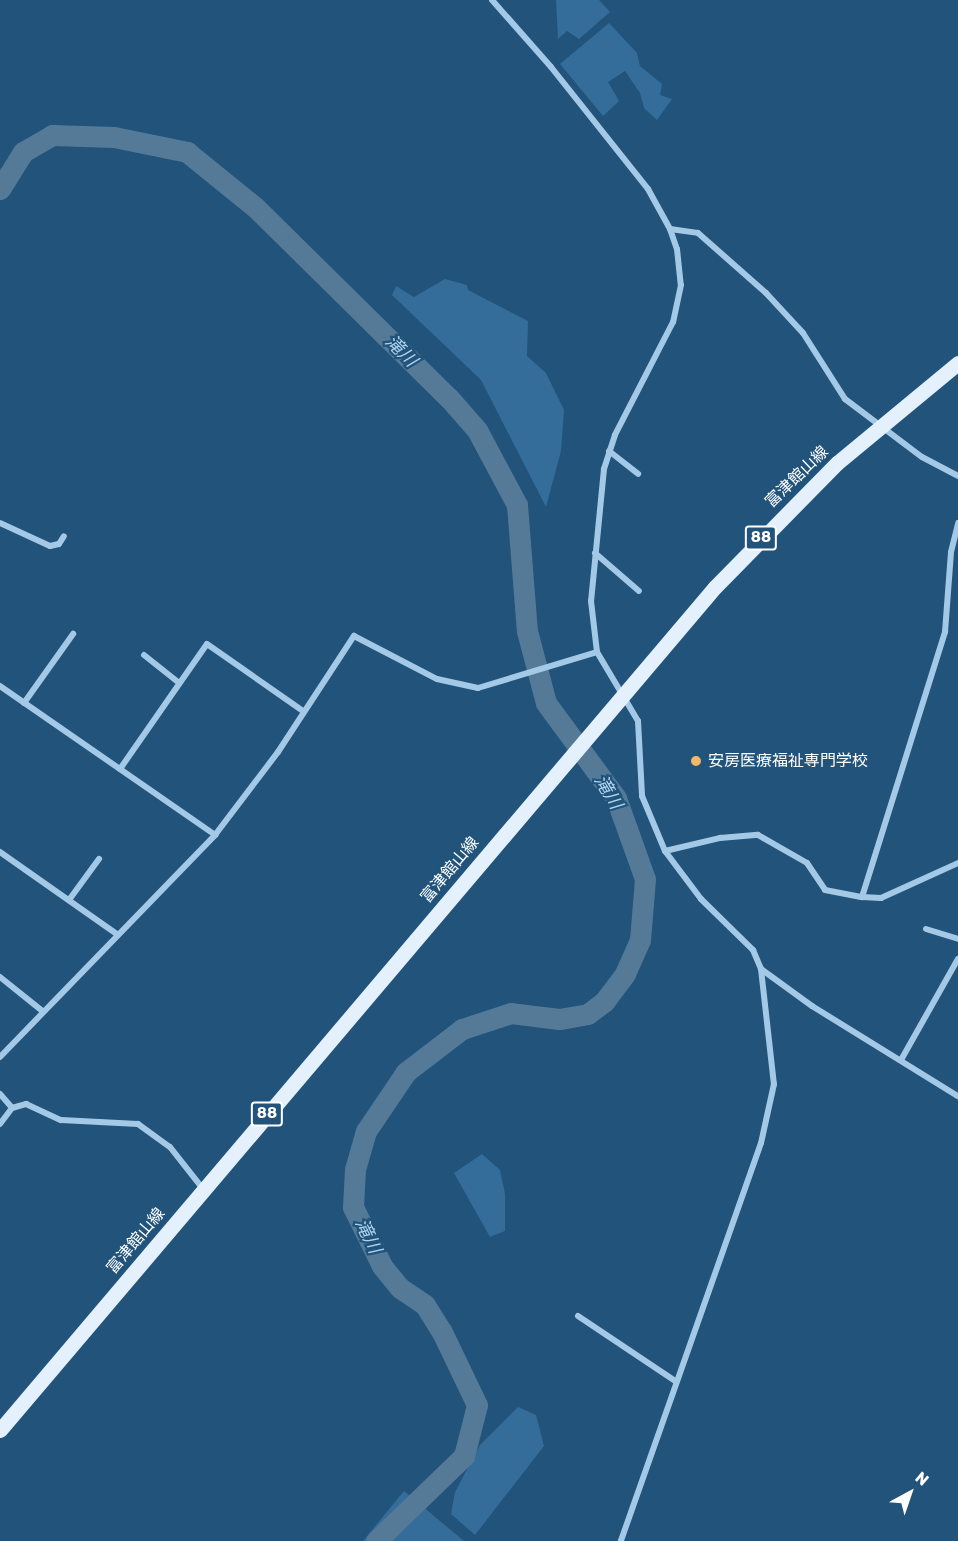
<!DOCTYPE html>
<meta charset="utf-8">
<style>
body{margin:0}
#map{position:relative;width:958px;height:1541px;overflow:hidden;background:#21537b;font-family:Rubik,"Noto Sans JP",sans-serif}
div>[style]{position:absolute}
.green>*{inset:0;background:#346d99}
.river>*{height:21px;margin:-10.5px;padding:0 10.5px;transform-origin:10.5px;border-radius:10.5px;background:#557a97}
.minor>*{height:6px;margin:-3px;padding:0 3px;transform-origin:3px;border-radius:3px;background:#a4c9e6}
.primary>*{height:15px;margin:-7.5px;padding:0 7.5px;transform-origin:7.5px;border-radius:7.5px;background:#e4f1fd}
.dots>*{width:16px;height:16px;translate:-50% -50%;box-sizing:border-box;border:3px solid #21537b;border-radius:50%}
span{translate:-50% -50%;white-space:nowrap;text-align:center;line-height:1.15;-webkit-text-stroke:4.5px #21537b;paint-order:stroke}
.shield-label span{padding:2px 4px;background:#21537b;border:2px solid;border-radius:4px;-webkit-text-stroke-width:0}
.shield-label{font-size:15px;color:#fff;font-weight:700}
.street-label{font-size:16px;color:#fff}
.poi-label{font-size:16px;color:#fff}
.left{translate:0 -50%;text-align:left}
.water-label{font-size:18px;color:#afd3ed;font-style:italic}
.north{position:absolute;left:880px;top:1463px;width:60px;height:60px;-webkit-text-stroke:4px #21537b;paint-order:stroke;rotate:40deg;font-size:16px;font-weight:700;line-height:24px;text-align:center;color:#fff}
.north::after{content:'';display:block;margin:auto;width:21px;height:27px;background:#fff;clip-path:polygon(50% 0,100% 100%,50% 72%,0 100%)}
</style>
<div id="map">
<div class="green">
<div style="clip-path:polygon(556px 0,599px 0,610px 12px,579px 39px,567px 31px,558px 39px)"></div>
<div style="clip-path:polygon(609px 23px,637px 53px,640px 66px,662px 84px,660px 95px,672px 99px,657px 120px,644px 108px,640px 93px,625px 71px,608px 82px,619px 101px,603px 116px,560px 64px)"></div>
<div style="clip-path:polygon(445px 279px,467px 285px,468px 290px,528px 321px,527px 356px,546px 373px,564px 410px,561px 451px,546px 507px,481px 380px,392px 295px,396px 286px,414px 297px)"></div>
<div style="clip-path:polygon(482px 1154px,500px 1170px,505px 1194px,505px 1231px,490px 1237px,454px 1173px)"></div>
<div style="clip-path:polygon(518px 1407px,536px 1415px,544px 1446px,475px 1535px,451px 1514px,455px 1492px,480px 1445px)"></div>
<div style="clip-path:polygon(404px 1491px,464px 1541px,363px 1541px)"></div>
</div>
<div class="river">
<div style="left:0;top:189px;width:44px;rotate:-58.1deg"></div>
<div style="left:23px;top:152px;width:34px;rotate:-30deg"></div>
<div style="left:52px;top:135px;width:62px;rotate:1.8deg"></div>
<div style="left:114px;top:137px;width:75px;rotate:11.6deg"></div>
<div style="left:187px;top:152px;width:87px;rotate:39deg"></div>
<div style="left:255px;top:207px;width:272px;rotate:44.6deg"></div>
<div style="left:449px;top:398px;width:43px;rotate:48.8deg"></div>
<div style="left:477px;top:430px;width:85px;rotate:61.9deg"></div>
<div style="left:517px;top:505px;width:126px;rotate:85.5deg"></div>
<div style="left:527px;top:631px;width:74px;rotate:75.2deg"></div>
<div style="left:546px;top:703px;width:118px;rotate:53.6deg"></div>
<div style="left:616px;top:798px;width:86px;rotate:70.3deg"></div>
<div style="left:645px;top:879px;width:61px;rotate:94.7deg"></div>
<div style="left:640px;top:940px;width:37px;rotate:114deg"></div>
<div style="left:625px;top:974px;width:34px;rotate:127deg"></div>
<div style="left:605px;top:1001px;width:21px;rotate:143deg"></div>
<div style="left:588px;top:1014px;width:29px;rotate:170deg"></div>
<div style="left:559px;top:1019px;width:48px;rotate:-172.9deg"></div>
<div style="left:511px;top:1013px;width:52px;rotate:161.9deg"></div>
<div style="left:462px;top:1029px;width:71px;rotate:142.5deg"></div>
<div style="left:406px;top:1072px;width:71px;rotate:124.1deg"></div>
<div style="left:366px;top:1131px;width:40px;rotate:106deg"></div>
<div style="left:355px;top:1169px;width:38px;rotate:93deg"></div>
<div style="left:353px;top:1207px;width:66px;rotate:63.8deg"></div>
<div style="left:382px;top:1266px;width:28px;rotate:51deg"></div>
<div style="left:400px;top:1288px;width:30px;rotate:34deg"></div>
<div style="left:425px;top:1305px;width:32px;rotate:58deg"></div>
<div style="left:442px;top:1332px;width:81px;rotate:64.4deg"></div>
<div style="left:477px;top:1405px;width:53px;rotate:104.3deg"></div>
<div style="left:464px;top:1456px;width:122px;rotate:136deg"></div>
</div>
<div class="minor">
<div style="left:492px;top:0;width:89px;rotate:48.6deg"></div>
<div style="left:551px;top:67px;width:156px;rotate:51.5deg"></div>
<div style="left:648px;top:189px;width:46px;rotate:61.2deg"></div>
<div style="left:670px;top:229px;width:21px;rotate:71deg"></div>
<div style="left:677px;top:249px;width:36px;rotate:84deg"></div>
<div style="left:681px;top:285px;width:38px;rotate:102deg"></div>
<div style="left:673px;top:322px;width:127px;rotate:117.2deg"></div>
<div style="left:615px;top:435px;width:36px;rotate:108deg"></div>
<div style="left:604px;top:469px;width:133px;rotate:95.6deg"></div>
<div style="left:591px;top:601px;width:51px;rotate:83.3deg"></div>
<div style="left:597px;top:652px;width:80px;rotate:59.3deg"></div>
<div style="left:638px;top:721px;width:75px;rotate:86.9deg"></div>
<div style="left:642px;top:796px;width:60px;rotate:67.3deg"></div>
<div style="left:665px;top:851px;width:60px;rotate:53.1deg"></div>
<div style="left:701px;top:899px;width:73px;rotate:44.4deg"></div>
<div style="left:753px;top:950px;width:21px;rotate:67deg"></div>
<div style="left:761px;top:969px;width:116px;rotate:83.6deg"></div>
<div style="left:774px;top:1084px;width:60px;rotate:102.4deg"></div>
<div style="left:761px;top:1143px;width:422px;rotate:109.4deg"></div>
<div style="left:670px;top:229px;width:28px;rotate:8deg"></div>
<div style="left:698px;top:233px;width:91px;rotate:41.4deg"></div>
<div style="left:766px;top:293px;width:54px;rotate:47.2deg"></div>
<div style="left:803px;top:333px;width:78px;rotate:57.5deg"></div>
<div style="left:845px;top:399px;width:96px;rotate:37deg"></div>
<div style="left:922px;top:457px;width:41px;rotate:27.8deg"></div>
<div style="left:609px;top:451px;width:37px;rotate:38deg"></div>
<div style="left:0;top:523px;width:55px;rotate:24.7deg"></div>
<div style="left:50px;top:546px;width:9px;rotate:-13deg"></div>
<div style="left:59px;top:544px;width:9px;rotate:-58deg"></div>
<div style="left:595px;top:553px;width:58px;rotate:40.8deg"></div>
<div style="left:144px;top:655px;width:43px;rotate:38.5deg"></div>
<div style="left:0;top:686px;width:262px;rotate:34.7deg"></div>
<div style="left:24px;top:703px;width:85px;rotate:-54.6deg"></div>
<div style="left:120px;top:769px;width:152px;rotate:-55.2deg"></div>
<div style="left:207px;top:644px;width:117px;rotate:34.9deg"></div>
<div style="left:665px;top:851px;width:57px;rotate:-13.3deg"></div>
<div style="left:720px;top:838px;width:38px;rotate:-5deg"></div>
<div style="left:758px;top:835px;width:56px;rotate:29.7deg"></div>
<div style="left:807px;top:863px;width:32px;rotate:56deg"></div>
<div style="left:825px;top:890px;width:38px;rotate:11deg"></div>
<div style="left:862px;top:897px;width:19px;rotate:3deg"></div>
<div style="left:881px;top:898px;width:85px;rotate:-24.4deg"></div>
<div style="left:0;top:852px;width:144px;rotate:35.1deg"></div>
<div style="left:862px;top:897px;width:278px;rotate:-72.6deg"></div>
<div style="left:945px;top:632px;width:80px;rotate:-85.7deg"></div>
<div style="left:951px;top:552px;width:30px;rotate:-76deg"></div>
<div style="left:69px;top:900px;width:51px;rotate:-53.8deg"></div>
<div style="left:926px;top:929px;width:34px;rotate:17deg"></div>
<div style="left:761px;top:969px;width:63px;rotate:36deg"></div>
<div style="left:812px;top:1006px;width:172px;rotate:31.7deg"></div>
<div style="left:0;top:977px;width:53px;rotate:38.8deg"></div>
<div style="left:0;top:1057px;width:309px;rotate:-45.9deg"></div>
<div style="left:215px;top:835px;width:104px;rotate:-52.8deg"></div>
<div style="left:278px;top:752px;width:139px;rotate:-56.8deg"></div>
<div style="left:354px;top:636px;width:93px;rotate:27.4deg"></div>
<div style="left:437px;top:679px;width:42px;rotate:12.4deg"></div>
<div style="left:478px;top:688px;width:124px;rotate:-16.8deg"></div>
<div style="left:901px;top:1060px;width:116px;rotate:-60.6deg"></div>
<div style="left:0;top:1094px;width:18px;rotate:49deg"></div>
<div style="left:12px;top:1108px;width:20px;rotate:127deg"></div>
<div style="left:12px;top:1108px;width:15px;rotate:-16deg"></div>
<div style="left:26px;top:1104px;width:38px;rotate:25deg"></div>
<div style="left:61px;top:1120px;width:77px;rotate:3deg"></div>
<div style="left:138px;top:1124px;width:39px;rotate:36deg"></div>
<div style="left:170px;top:1147px;width:53px;rotate:51.8deg"></div>
<div style="left:578px;top:1316px;width:117px;rotate:33.8deg"></div>
</div>
<div class="primary">
<div style="left:0;top:1430px;width:1105px;rotate:-49.7deg"></div>
<div style="left:715px;top:587px;width:174px;rotate:-45.5deg"></div>
<div style="left:837px;top:463px;width:157px;rotate:-39.6deg"></div>
</div>
<div class="dots">
<div style="left:696px;top:761px;background:#f2b965"></div>
</div>
<div class="shield-label">
<span style="left:761px;top:538px">88</span>
<span style="left:267px;top:1114px">88</span>
</div>
<div class="street-label">
<span style="left:797px;top:477px;rotate:-44deg">富津館山線</span>
<span style="left:450px;top:870px;rotate:-50deg">富津館山線</span>
<span style="left:136px;top:1241px;rotate:-50deg">富津館山線</span>
</div>
<div class="poi-label">
<span class="left" style="left:708px;top:761px">安房医療福祉専門学校</span>
</div>
<div class="water-label">
<span style="left:401px;top:351px;rotate:45deg">滝川</span>
<span style="left:608px;top:792px;rotate:59deg">滝川</span>
<span style="left:368px;top:1236px;rotate:64deg">滝川</span>
</div>
<div class="north">N</div>
</div>
